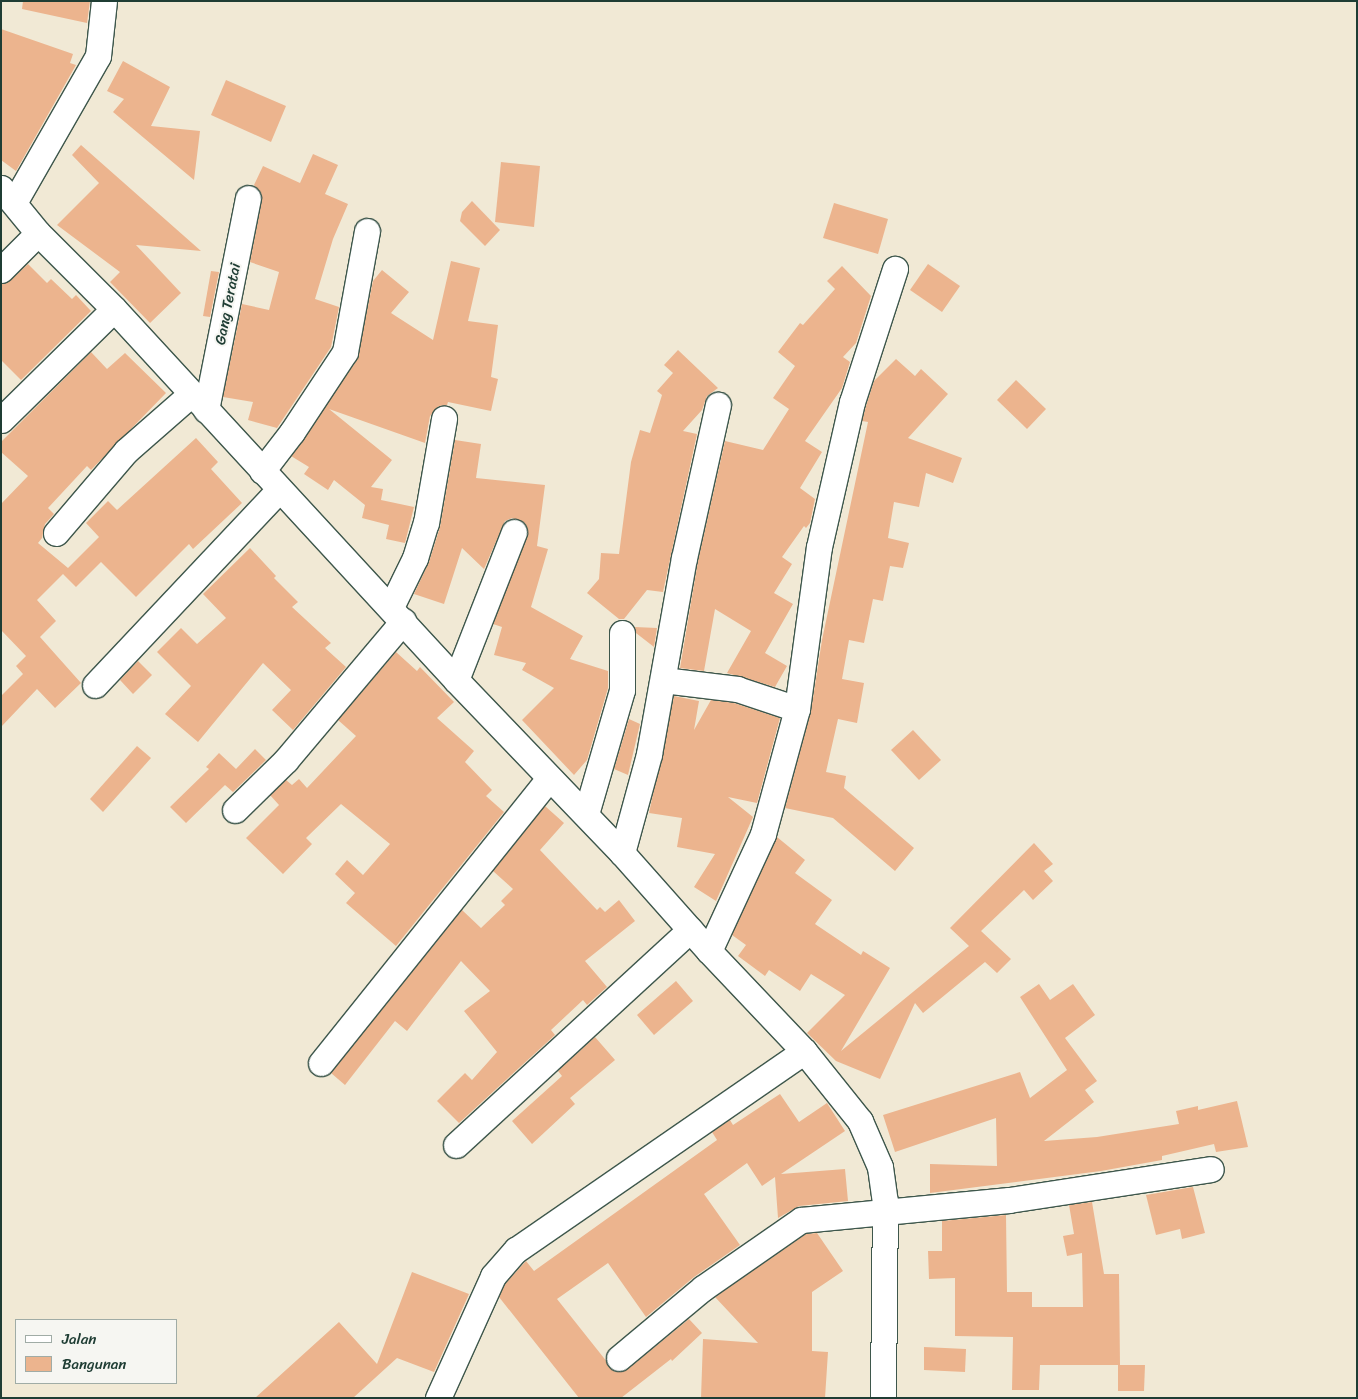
<!DOCTYPE html>
<style>
body{margin:0}
#map{position:relative;width:1358px;height:1399px;overflow:hidden;background:#f1e9d5;font-family:Sriracha,sans-serif}
div>[style]{position:absolute}
.building>*{inset:0;background:#ecb48e}
.roads{filter:drop-shadow(1px 0 #3e574c) drop-shadow(-1px 0 #3e574c) drop-shadow(0 1px #3e574c) drop-shadow(0 -1px #3e574c)}
.minor>*{height:25px;margin:-12.5px;padding:0 12.5px;transform-origin:12.5px;border-radius:12.5px;background:#fff}
span{translate:-50% -50%;white-space:nowrap;text-align:center;line-height:1.15;-webkit-text-stroke:4px #f6f6f2;paint-order:stroke}
.street-label{font-size:15px;color:#1f3d34}
.frame{position:absolute;inset:0;border:2px solid #1f3d34;pointer-events:none}
.legend{position:absolute;left:15px;top:1319px;width:162px;height:65px;box-sizing:border-box;background:#f6f6f2;border:1px solid #a0aca6;margin:0;padding:6px 9px;list-style:none;font-size:15px;color:#1f3d34}
.legend li{display:flex;align-items:center;gap:10px;height:25px}
.legend b{width:25px;border:1px solid #a0aca6}
</style>
<div id="map">
<div class="building">
<div style="clip-path:polygon(23px 1px,90px 1px,87px 23px,22px 9px)"></div>
<div style="clip-path:polygon(1px 29px,73px 54px,70px 63px,76px 65px,16px 171px,1px 160px)"></div>
<div style="clip-path:polygon(123px 61px,170px 87px,151px 126px,200px 131px,194px 180px,113px 112px,124px 99px,107px 91px)"></div>
<div style="clip-path:polygon(226px 80px,286px 106px,271px 142px,211px 115px)"></div>
<div style="clip-path:polygon(81px 145px,201px 251px,136px 245px,181px 293px,150px 323px,110px 282px,120px 272px,57px 225px,99px 183px,72px 155px)"></div>
<div style="clip-path:polygon(313px 154px,338px 165px,325px 194px,348px 204px,333px 239px,315px 299px,339px 307px,331px 347px,277px 428px,248px 420px,253px 402px,223px 397px,242px 304px,269px 310px,279px 272px,250px 262px,262px 200px,261px 193px,254px 185px,263px 166px,300px 183px)"></div>
<div style="clip-path:polygon(501px 162px,540px 166px,534px 227px,495px 222px)"></div>
<div style="clip-path:polygon(472px 201px,500px 230px,485px 246px,460px 221px,462px 212px)"></div>
<div style="clip-path:polygon(834px 203px,888px 219px,878px 254px,823px 238px)"></div>
<div style="clip-path:polygon(451px 261px,480px 268px,468px 321px,498px 325px,491px 377px,498px 379px,491px 411px,448px 402px,447px 405px,439px 406px,430px 416px,425px 443px,329px 409px,392px 460px,371px 487px,383px 489px,381px 500px,414px 507px,405px 543px,386px 539px,389px 525px,362px 518px,365px 505px,334px 480px,328px 490px,304px 474px,309px 467px,291px 456px,357px 360px,373px 281px,382px 270px,409px 292px,391px 313px,433px 340px)"></div>
<div style="clip-path:polygon(28px 264px,47px 283px,51px 279px,72px 299px,76px 295px,91px 311px,21px 380px,1px 360px,1px 284px,11px 280px)"></div>
<div style="clip-path:polygon(928px 264px,960px 286px,942px 312px,910px 290px)"></div>
<div style="clip-path:polygon(842px 266px,871px 296px,856px 343px,843px 357px,850px 362px,842px 388px,805px 441px,822px 452px,800px 488px,815px 499px,810px 523px,806px 528px,804px 526px,782px 557px,792px 564px,774px 593px,793px 604px,765px 653px,787px 666px,775px 687px,727px 673px,751px 631px,715px 609px,704px 671px,680px 668px,698px 561px,725px 441px,763px 450px,789px 409px,773px 398px,795px 366px,778px 352px,800px 323px,803px 325px,835px 289px,827px 281px)"></div>
<div style="clip-path:polygon(211px 271px,219px 272px,210px 317px,203px 316px)"></div>
<div style="clip-path:polygon(678px 350px,718px 388px,707px 396px,702px 410px,683px 431px,697px 434px,663px 592px,647px 590px,624px 619px,619px 619px,587px 593px,599px 579px,601px 553px,619px 554px,631px 462px,640px 430px,650px 433px,662px 395px,657px 391px,673px 373px,664px 365px)"></div>
<div style="clip-path:polygon(91px 352px,107px 369px,125px 353px,166px 393px,91px 470px,87px 466px,48px 508px,54px 514px,45px 524px,42px 538px,38px 543px,68px 568px,99px 537px,86px 523px,108px 501px,117px 510px,196px 438px,218px 462px,211px 469px,242px 503px,193px 549px,189px 544px,136px 597px,101px 562px,76px 587px,63px 574px,37px 600px,56px 621px,40px 637px,81px 683px,55px 708px,37px 689px,1px 727px,1px 696px,23px 674px,16px 666px,26px 656px,1px 630px,1px 504px,28px 476px,1px 452px,1px 442px)"></div>
<div style="clip-path:polygon(896px 359px,915px 376px,921px 369px,948px 394px,908px 438px,962px 458px,953px 483px,926px 473px,919px 507px,894px 502px,888px 538px,909px 543px,903px 568px,890px 566px,883px 601px,873px 599px,864px 643px,849px 640px,842px 679px,864px 683px,857px 723px,838px 719px,826px 772px,846px 776px,844px 788px,914px 848px,895px 871px,833px 818px,785px 808px,811px 711px,822px 640px,868px 422px,862px 421px,866px 406px,874px 381px)"></div>
<div style="clip-path:polygon(1016px 380px,1046px 409px,1027px 429px,997px 400px)"></div>
<div style="clip-path:polygon(455px 440px,481px 444px,476px 478px,545px 485px,537px 546px,548px 549px,531px 607px,583px 636px,570px 659px,608px 671px,608px 688px,587px 760px,574px 775px,522px 720px,554px 688px,522px 670px,526px 663px,494px 655px,502px 627px,493px 624px,527px 537px,525px 523px,512px 518px,505px 521px,484px 569px,462px 548px,444px 604px,414px 594px,429px 562px,440px 527px)"></div>
<div style="clip-path:polygon(250px 548px,276px 576px,274px 578px,298px 602px,292px 607px,331px 643px,325px 648px,346px 667px,293px 730px,272px 710px,291px 690px,263px 663px,198px 742px,165px 714px,191px 686px,157px 652px,181px 628px,197px 644px,226px 618px,203px 594px)"></div>
<div style="clip-path:polygon(635px 627px,657px 628px,654px 647px,636px 633px)"></div>
<div style="clip-path:polygon(396px 652px,417px 671px,420px 667px,454px 702px,437px 718px,474px 751px,465px 762px,492px 790px,486px 796px,504px 812px,396px 946px,346px 903px,355px 893px,335px 874px,347px 860px,363px 875px,390px 844px,341px 804px,306px 838px,312px 844px,283px 874px,246px 838px,279px 805px,270px 795px,286px 780px,292px 785px,299px 779px,307px 788px,356px 736px,338px 720px)"></div>
<div style="clip-path:polygon(138px 661px,152px 675px,133px 694px,120px 680px)"></div>
<div style="clip-path:polygon(674px 696px,699px 701px,694px 730px,711px 700px,734px 703px,780px 718px,757px 803px,728px 797px,753px 817px,716px 901px,694px 887px,715px 854px,677px 847px,682px 818px,649px 813px)"></div>
<div style="clip-path:polygon(629px 719px,640px 724px,628px 775px,614px 769px)"></div>
<div style="clip-path:polygon(913px 730px,941px 760px,919px 780px,891px 750px)"></div>
<div style="clip-path:polygon(137px 746px,151px 758px,103px 812px,90px 799px)"></div>
<div style="clip-path:polygon(255px 749px,266px 760px,233px 792px,225px 785px,186px 823px,170px 807px,209px 769px,206px 767px,219px 753px,236px 769px)"></div>
<div style="clip-path:polygon(545px 806px,564px 823px,540px 850px,597px 910px,600px 907px,605px 912px,619px 900px,635px 921px,585px 961px,607px 987px,587px 1005px,583px 1000px,551px 1030px,555px 1035px,459px 1123px,437px 1101px,465px 1073px,472px 1080px,497px 1052px,464px 1011px,490px 991px,461px 961px,407px 1031px,395px 1021px,345px 1085px,331px 1073px,462px 910px,481px 928px,505px 905px,501px 901px,513px 889px,493px 871px)"></div>
<div style="clip-path:polygon(777px 837px,805px 860px,795px 873px,832px 900px,815px 924px,861px 955px,863px 951px,890px 968px,841px 1051px,969px 946px,950px 928px,1034px 843px,1053px 864px,1044px 871px,1053px 881px,1033px 900px,1024px 890px,981px 931px,1011px 959px,997px 973px,985px 962px,923px 1013px,915px 1003px,880px 1079px,836px 1061px,807px 1033px,845px 995px,811px 974px,800px 991px,769px 970px,765px 976px,738px 956px,746px 945px,732px 935px)"></div>
<div style="clip-path:polygon(676px 981px,693px 1001px,654px 1035px,637px 1015px)"></div>
<div style="clip-path:polygon(1039px 984px,1050px 1000px,1073px 984px,1095px 1015px,1065px 1038px,1097px 1081px,1085px 1090px,1094px 1102px,1044px 1141px,1097px 1137px,1179px 1124px,1176px 1111px,1198px 1106px,1198px 1110px,1237px 1101px,1248px 1147px,1216px 1152px,1214px 1144px,1162px 1156px,1162px 1160px,1101px 1171px,930px 1193px,930px 1164px,997px 1166px,996px 1118px,895px 1152px,883px 1115px,1020px 1072px,1030px 1098px,1067px 1070px,1020px 997px)"></div>
<div style="clip-path:polygon(595px 1037px,615px 1060px,570px 1098px,575px 1104px,532px 1144px,512px 1121px,562px 1076px,558px 1071px)"></div>
<div style="clip-path:polygon(780px 1094px,799px 1122px,827px 1103px,845px 1131px,781px 1174px,845px 1169px,848px 1201px,799px 1206px,778px 1218px,775px 1177px,762px 1186px,747px 1163px,704px 1194px,740px 1245px,694px 1277px,646px 1317px,608px 1263px,557px 1299px,615px 1372px,628px 1369px,689px 1319px,702px 1333px,672px 1361px,671px 1359px,621px 1398px,579px 1398px,499px 1297px,505px 1284px,526px 1261px,534px 1271px,717px 1140px,712px 1132px,730px 1120px,733px 1125px)"></div>
<div style="clip-path:polygon(1193px 1187px,1205px 1233px,1182px 1239px,1180px 1229px,1156px 1235px,1146px 1195px)"></div>
<div style="clip-path:polygon(1092px 1202px,1104px 1274px,1119px 1274px,1120px 1365px,1040px 1365px,1039px 1390px,1012px 1390px,1013px 1337px,955px 1336px,955px 1278px,929px 1279px,928px 1251px,942px 1251px,942px 1221px,1006px 1215px,1007px 1292px,1032px 1292px,1032px 1307px,1083px 1307px,1082px 1253px,1067px 1256px,1063px 1236px,1074px 1234px,1069px 1205px)"></div>
<div style="clip-path:polygon(817px 1233px,843px 1271px,812px 1292px,812px 1351px,828px 1352px,825px 1398px,701px 1398px,703px 1339px,758px 1343px,715px 1297px,806px 1234px)"></div>
<div style="clip-path:polygon(412px 1272px,469px 1294px,434px 1372px,397px 1358px,353px 1398px,255px 1398px,339px 1322px,377px 1364px)"></div>
<div style="clip-path:polygon(924px 1347px,966px 1349px,965px 1372px,924px 1370px)"></div>
<div style="clip-path:polygon(1118px 1365px,1145px 1365px,1144px 1391px,1118px 1391px)"></div>
</div>
<div class="roads">
<div class="minor">
<div style="left:1px;top:188px;width:58px;rotate:50.6deg"></div>
<div style="left:38px;top:233px;width:107px;rotate:45deg"></div>
<div style="left:114px;top:309px;width:505px;rotate:47.33deg"></div>
<div style="left:456px;top:680px;width:240px;rotate:46.2deg"></div>
<div style="left:622px;top:853px;width:131px;rotate:48.4deg"></div>
<div style="left:709px;top:951px;width:138px;rotate:46.5deg"></div>
<div style="left:804px;top:1051px;width:90px;rotate:51.3deg"></div>
<div style="left:860px;top:1121px;width:50px;rotate:66.5deg"></div>
<div style="left:880px;top:1167px;width:34px;rotate:82deg"></div>
<div style="left:885px;top:1201px;width:197px;rotate:90.6deg"></div>
<div style="left:15px;top:201px;width:167px;rotate:-60.2deg"></div>
<div style="left:98px;top:56px;width:55px;rotate:-83.8deg"></div>
<div style="left:1px;top:270px;width:52px;rotate:-45deg"></div>
<div style="left:206px;top:410px;width:216px;rotate:-78.8deg"></div>
<div style="left:1px;top:420px;width:158px;rotate:-44.5deg"></div>
<div style="left:262px;top:471px;width:49px;rotate:-52.4deg"></div>
<div style="left:292px;top:432px;width:96px;rotate:-56.5deg"></div>
<div style="left:345px;top:352px;width:123px;rotate:-79.7deg"></div>
<div style="left:56px;top:533px;width:108px;rotate:-49.5deg"></div>
<div style="left:126px;top:451px;width:85px;rotate:-41.2deg"></div>
<div style="left:391px;top:607px;width:55px;rotate:-63.9deg"></div>
<div style="left:415px;top:558px;width:37px;rotate:-73deg"></div>
<div style="left:426px;top:523px;width:106px;rotate:-80.2deg"></div>
<div style="left:456px;top:680px;width:159px;rotate:-68.6deg"></div>
<div style="left:663px;top:680px;width:75px;rotate:6.9deg"></div>
<div style="left:737px;top:689px;width:63px;rotate:18.4deg"></div>
<div style="left:95px;top:685px;width:268px;rotate:-46.7deg"></div>
<div style="left:235px;top:810px;width:71px;rotate:-44.4deg"></div>
<div style="left:286px;top:760px;width:182px;rotate:-49.9deg"></div>
<div style="left:586px;top:814px;width:129px;rotate:-73.8deg"></div>
<div style="left:622px;top:690px;width:57px;rotate:-90deg"></div>
<div style="left:622px;top:853px;width:103px;rotate:-74.7deg"></div>
<div style="left:649px;top:754px;width:199px;rotate:-79.9deg"></div>
<div style="left:684px;top:558px;width:157px;rotate:-77.5deg"></div>
<div style="left:709px;top:951px;width:129px;rotate:-65.2deg"></div>
<div style="left:763px;top:834px;width:130px;rotate:-74.8deg"></div>
<div style="left:797px;top:709px;width:163px;rotate:-82.3deg"></div>
<div style="left:819px;top:547px;width:149px;rotate:-77.2deg"></div>
<div style="left:852px;top:402px;width:140px;rotate:-72.1deg"></div>
<div style="left:321px;top:1063px;width:365px;rotate:-51.3deg"></div>
<div style="left:456px;top:1145px;width:318px;rotate:-42.6deg"></div>
<div style="left:619px;top:1358px;width:109px;rotate:-39.8deg"></div>
<div style="left:703px;top:1288px;width:119px;rotate:-34.8deg"></div>
<div style="left:801px;top:1220px;width:209px;rotate:-5.5deg"></div>
<div style="left:1009px;top:1200px;width:204px;rotate:-8.7deg"></div>
<div style="left:438px;top:1398px;width:134px;rotate:-65.7deg"></div>
<div style="left:493px;top:1276px;width:35px;rotate:-49deg"></div>
<div style="left:516px;top:1250px;width:350px;rotate:-34.6deg"></div>
</div>
</div>
<div class="street-label">
<span style="left:228px;top:304px;rotate:-79deg">Gang Teratai</span>
</div>
<div class="frame"></div>
<ul class="legend">
<li><b style="height:6px;background:#fff"></b>Jalan</li>
<li><b style="height:14px;background:#ecb48e"></b>Bangunan</li>
</ul>
</div>
